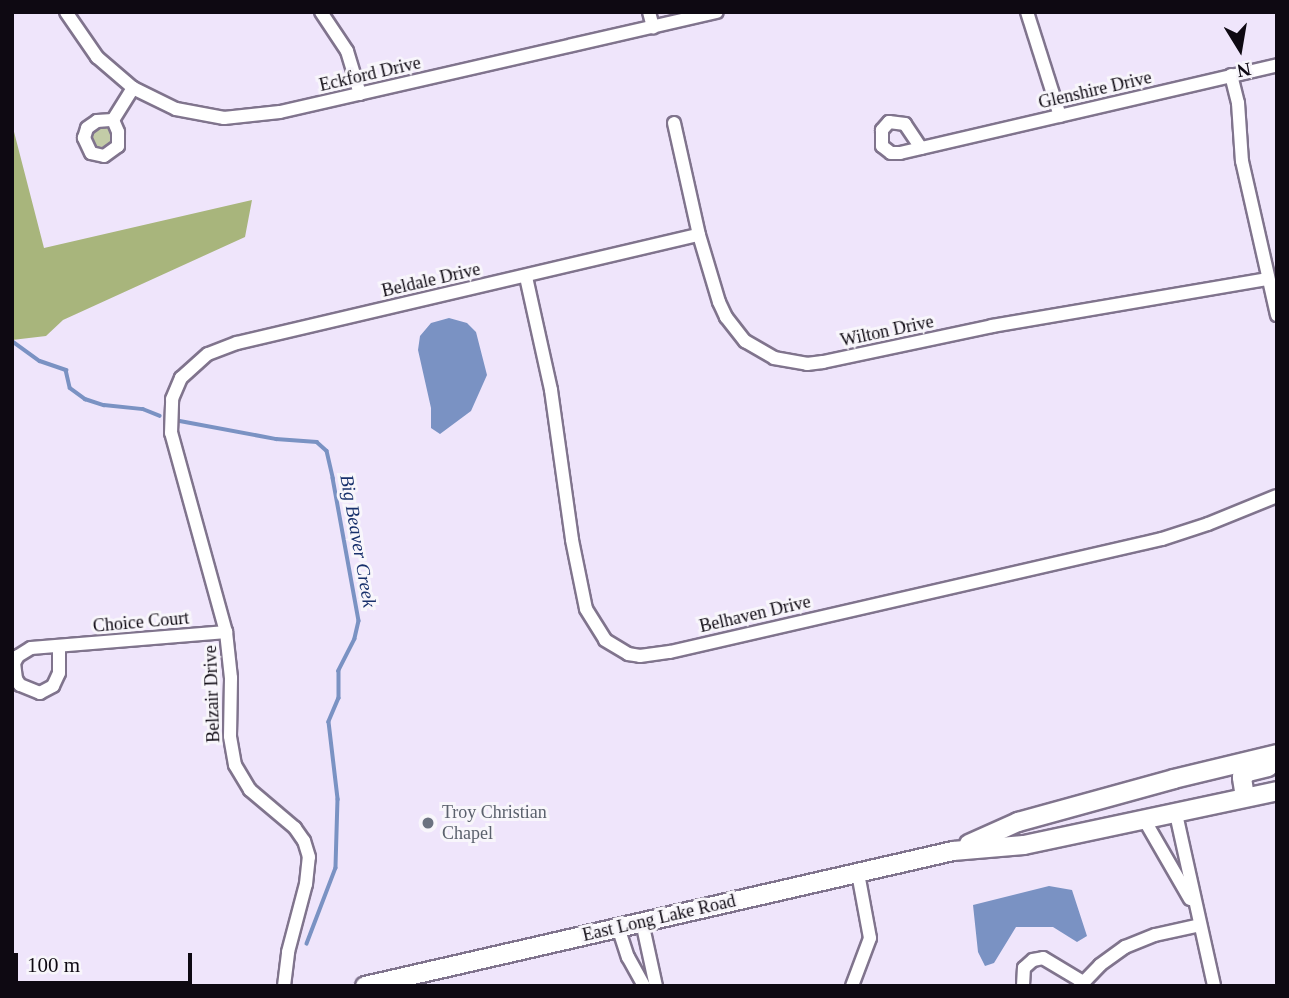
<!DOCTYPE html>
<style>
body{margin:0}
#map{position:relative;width:1289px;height:998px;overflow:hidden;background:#efe5fb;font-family:"Times New Roman",serif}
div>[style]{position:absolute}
.green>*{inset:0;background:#c3cca7}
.round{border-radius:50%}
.forest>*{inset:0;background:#a8b57c}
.water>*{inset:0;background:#7a92c3}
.stream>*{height:3.5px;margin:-1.75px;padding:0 1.75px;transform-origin:1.75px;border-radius:1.75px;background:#7a92c3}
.roads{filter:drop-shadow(2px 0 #80748d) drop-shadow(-2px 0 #80748d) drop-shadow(0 2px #80748d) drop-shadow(0 -2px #80748d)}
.street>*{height:12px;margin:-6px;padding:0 6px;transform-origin:6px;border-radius:6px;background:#fff}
.secondary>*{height:18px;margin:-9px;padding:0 9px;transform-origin:9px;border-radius:9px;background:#fff}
.dots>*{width:19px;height:19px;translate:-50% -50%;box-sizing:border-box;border:4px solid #f8f6fb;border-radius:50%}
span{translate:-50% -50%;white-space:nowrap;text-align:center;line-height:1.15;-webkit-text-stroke:6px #f8f6fb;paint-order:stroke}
.street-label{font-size:18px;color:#0e0912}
.worship-label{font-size:18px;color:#5b616d}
.left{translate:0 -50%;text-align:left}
.water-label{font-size:19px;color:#17306b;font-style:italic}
.frame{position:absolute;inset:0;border:14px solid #0e0912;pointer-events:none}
.north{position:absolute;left:1205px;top:14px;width:70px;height:70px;-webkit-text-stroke:5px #f8f6fb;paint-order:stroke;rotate:169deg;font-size:19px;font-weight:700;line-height:28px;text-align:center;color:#0e0912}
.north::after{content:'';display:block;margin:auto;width:24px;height:32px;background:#0e0912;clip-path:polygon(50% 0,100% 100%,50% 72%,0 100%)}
.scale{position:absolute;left:14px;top:953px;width:178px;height:32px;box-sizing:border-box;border:4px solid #0e0912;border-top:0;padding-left:9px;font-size:21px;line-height:24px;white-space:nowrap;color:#0e0912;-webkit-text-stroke:5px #f8f6fb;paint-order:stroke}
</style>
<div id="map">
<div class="green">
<div class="round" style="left:91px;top:127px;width:22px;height:22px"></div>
</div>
<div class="forest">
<div style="clip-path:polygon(12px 124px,44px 248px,252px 200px,245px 237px,63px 320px,46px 336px,12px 340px)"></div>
</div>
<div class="water">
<div style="clip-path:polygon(449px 318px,467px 323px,476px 332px,487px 375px,471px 411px,440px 434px,431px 428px,431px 408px,418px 350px,420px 336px,431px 323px)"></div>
<div style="clip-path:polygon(1049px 886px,1072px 890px,1087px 936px,1077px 942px,1053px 927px,1016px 927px,994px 963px,985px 966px,978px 952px,973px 905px)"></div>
</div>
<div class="stream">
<div style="left:12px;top:341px;width:34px;rotate:36deg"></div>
<div style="left:40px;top:361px;width:28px;rotate:19deg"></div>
<div style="left:66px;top:370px;width:18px;rotate:77deg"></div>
<div style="left:70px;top:388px;width:19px;rotate:36deg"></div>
<div style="left:85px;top:399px;width:20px;rotate:18deg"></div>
<div style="left:104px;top:405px;width:39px;rotate:6deg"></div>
<div style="left:143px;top:409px;width:18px;rotate:22deg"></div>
<div style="left:180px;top:421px;width:98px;rotate:10.6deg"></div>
<div style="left:276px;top:439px;width:41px;rotate:4.2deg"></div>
<div style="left:317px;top:442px;width:13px;rotate:42deg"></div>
<div style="left:327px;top:451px;width:28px;rotate:77deg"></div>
<div style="left:333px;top:478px;width:145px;rotate:79.7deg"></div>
<div style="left:359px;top:621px;width:18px;rotate:103deg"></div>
<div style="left:355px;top:639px;width:36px;rotate:117deg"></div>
<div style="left:339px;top:671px;width:27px;rotate:90deg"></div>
<div style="left:339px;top:698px;width:26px;rotate:113deg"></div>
<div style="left:329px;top:722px;width:78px;rotate:83.3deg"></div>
<div style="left:338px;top:799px;width:69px;rotate:91.7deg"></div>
<div style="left:336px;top:868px;width:81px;rotate:110.9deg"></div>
</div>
<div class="roads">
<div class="street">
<div style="left:66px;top:12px;width:55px;rotate:55.4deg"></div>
<div style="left:97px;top:57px;width:48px;rotate:40.7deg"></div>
<div style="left:133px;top:88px;width:48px;rotate:26deg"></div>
<div style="left:176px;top:109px;width:49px;rotate:10.6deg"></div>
<div style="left:224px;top:118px;width:56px;rotate:-6.1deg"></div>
<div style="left:280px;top:112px;width:448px;rotate:-12.9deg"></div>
<div style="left:321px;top:12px;width:47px;rotate:56.3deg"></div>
<div style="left:347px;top:51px;width:45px;rotate:73.2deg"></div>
<div style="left:649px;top:12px;width:16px;rotate:75deg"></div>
<div style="left:1027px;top:12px;width:109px;rotate:72.4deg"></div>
<div style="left:1231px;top:75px;width:29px;rotate:76deg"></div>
<div style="left:1238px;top:103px;width:58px;rotate:86.1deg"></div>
<div style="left:1242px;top:161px;width:158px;rotate:77.2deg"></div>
<div style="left:113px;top:120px;width:13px;rotate:67deg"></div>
<div style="left:118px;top:132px;width:14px;rotate:90deg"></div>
<div style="left:118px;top:146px;width:17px;rotate:144deg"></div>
<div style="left:104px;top:156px;width:13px;rotate:-167deg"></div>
<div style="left:91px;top:153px;width:17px;rotate:-115deg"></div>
<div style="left:84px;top:138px;width:10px;rotate:-73deg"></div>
<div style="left:87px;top:128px;width:12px;rotate:-35deg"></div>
<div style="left:97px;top:121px;width:16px;rotate:-4deg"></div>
<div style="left:113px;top:120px;width:38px;rotate:-58deg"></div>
<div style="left:674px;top:123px;width:115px;rotate:77.4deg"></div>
<div style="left:699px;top:235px;width:70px;rotate:73.4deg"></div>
<div style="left:719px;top:302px;width:17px;rotate:65deg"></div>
<div style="left:726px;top:317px;width:31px;rotate:52deg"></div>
<div style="left:745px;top:341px;width:34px;rotate:30deg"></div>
<div style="left:774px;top:358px;width:34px;rotate:10deg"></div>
<div style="left:807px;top:364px;width:16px;rotate:-7deg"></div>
<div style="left:823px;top:362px;width:173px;rotate:-12deg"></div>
<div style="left:992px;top:326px;width:280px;rotate:-9.7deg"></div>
<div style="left:921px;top:148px;width:29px;rotate:-124deg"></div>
<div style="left:905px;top:124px;width:16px;rotate:-173deg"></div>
<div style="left:889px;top:122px;width:11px;rotate:131deg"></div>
<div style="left:882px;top:130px;width:16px;rotate:90deg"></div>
<div style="left:882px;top:146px;width:11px;rotate:38deg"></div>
<div style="left:891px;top:153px;width:9px"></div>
<div style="left:900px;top:153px;width:387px;rotate:-13.1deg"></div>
<div style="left:526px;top:277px;width:116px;rotate:77.5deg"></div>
<div style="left:551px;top:390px;width:151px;rotate:82deg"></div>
<div style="left:572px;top:540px;width:70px;rotate:78.5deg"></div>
<div style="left:586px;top:609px;width:36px;rotate:58deg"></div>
<div style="left:605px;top:640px;width:27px;rotate:31deg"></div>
<div style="left:628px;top:654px;width:12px;rotate:9deg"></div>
<div style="left:640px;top:656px;width:30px;rotate:-8deg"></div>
<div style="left:670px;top:652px;width:505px;rotate:-12.94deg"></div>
<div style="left:1162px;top:539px;width:48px;rotate:-18.1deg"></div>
<div style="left:1208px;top:524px;width:74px;rotate:-22.1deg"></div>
<div style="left:59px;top:647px;width:26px;rotate:90deg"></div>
<div style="left:59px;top:673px;width:14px;rotate:115deg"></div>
<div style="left:53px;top:686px;width:15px;rotate:152deg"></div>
<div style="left:40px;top:693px;width:22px;rotate:-158deg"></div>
<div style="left:20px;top:685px;width:7px;rotate:-124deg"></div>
<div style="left:16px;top:679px;width:16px;rotate:-97deg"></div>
<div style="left:14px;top:663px;width:8px;rotate:-60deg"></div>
<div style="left:18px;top:656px;width:15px;rotate:-32deg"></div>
<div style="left:31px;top:648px;width:196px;rotate:-4.7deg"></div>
<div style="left:1176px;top:814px;width:176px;rotate:77.5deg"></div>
<div style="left:1145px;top:821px;width:90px;rotate:60deg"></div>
<div style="left:642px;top:922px;width:66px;rotate:77.7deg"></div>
<div style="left:618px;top:927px;width:32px;rotate:72deg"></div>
<div style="left:628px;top:957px;width:33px;rotate:61deg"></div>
<div style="left:284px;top:986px;width:34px;rotate:-83deg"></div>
<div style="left:288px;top:952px;width:70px;rotate:-75.2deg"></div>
<div style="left:306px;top:884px;width:27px;rotate:-84deg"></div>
<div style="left:309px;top:857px;width:17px;rotate:-107deg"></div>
<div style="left:304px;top:841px;width:16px;rotate:-125deg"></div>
<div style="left:295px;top:828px;width:59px;rotate:-139.8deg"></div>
<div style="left:250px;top:790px;width:29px;rotate:-121deg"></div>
<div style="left:235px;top:765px;width:29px;rotate:-100deg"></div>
<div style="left:230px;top:736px;width:58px;rotate:-89deg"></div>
<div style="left:231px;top:678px;width:46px;rotate:-96.2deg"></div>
<div style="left:226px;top:632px;width:206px;rotate:-105.4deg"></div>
<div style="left:171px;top:433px;width:34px;rotate:-88deg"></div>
<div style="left:172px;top:399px;width:23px;rotate:-67deg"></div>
<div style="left:181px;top:378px;width:36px;rotate:-42deg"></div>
<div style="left:208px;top:354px;width:31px;rotate:-21deg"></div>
<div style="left:237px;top:343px;width:474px;rotate:-13.2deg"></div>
<div style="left:852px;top:986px;width:51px;rotate:-69.4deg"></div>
<div style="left:870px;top:938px;width:66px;rotate:-100.5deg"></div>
<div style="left:1023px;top:986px;width:18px;rotate:-87deg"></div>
<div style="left:1024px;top:968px;width:12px;rotate:-42deg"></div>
<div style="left:1033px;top:960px;width:10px;rotate:-11deg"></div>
<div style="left:1043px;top:958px;width:47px;rotate:31deg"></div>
<div style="left:1080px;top:986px;width:29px;rotate:-46deg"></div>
<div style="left:1100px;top:965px;width:31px;rotate:-36deg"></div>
<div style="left:1125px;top:947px;width:32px;rotate:-22deg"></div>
<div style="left:1155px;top:935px;width:46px;rotate:-12.5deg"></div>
</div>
<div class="secondary">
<div style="left:1245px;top:797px;width:20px;rotate:-99deg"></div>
<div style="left:1242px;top:777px;width:8px;rotate:-40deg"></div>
<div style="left:1248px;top:772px;width:21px;rotate:-14deg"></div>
<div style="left:969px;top:844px;width:54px;rotate:-24.2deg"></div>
<div style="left:1018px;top:822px;width:162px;rotate:-15.4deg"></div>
<div style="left:1174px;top:779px;width:106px;rotate:-13.6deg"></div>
<div style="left:365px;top:986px;width:603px;rotate:-12.93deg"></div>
<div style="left:953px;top:851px;width:71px;rotate:-4.8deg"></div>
<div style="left:1024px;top:845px;width:259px;rotate:-12deg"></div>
</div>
</div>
<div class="dots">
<div style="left:428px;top:823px;background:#6b7280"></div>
</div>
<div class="street-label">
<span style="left:370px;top:74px;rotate:-13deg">Eckford Drive</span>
<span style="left:1095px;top:90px;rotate:-13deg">Glenshire Drive</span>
<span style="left:431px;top:280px;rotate:-13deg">Beldale Drive</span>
<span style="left:887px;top:331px;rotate:-12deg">Wilton Drive</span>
<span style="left:755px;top:614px;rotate:-13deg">Belhaven Drive</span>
<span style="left:141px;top:622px;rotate:-5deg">Choice Court</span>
<span style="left:212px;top:694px;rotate:-92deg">Belzair Drive</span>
<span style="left:659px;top:918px;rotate:-13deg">East Long Lake Road</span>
</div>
<div class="worship-label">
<span class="left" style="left:442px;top:823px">Troy Christian<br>Chapel</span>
</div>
<div class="water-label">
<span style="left:358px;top:541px;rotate:80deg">Big Beaver Creek</span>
</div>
<div class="frame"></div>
<div class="north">N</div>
<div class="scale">100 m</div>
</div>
